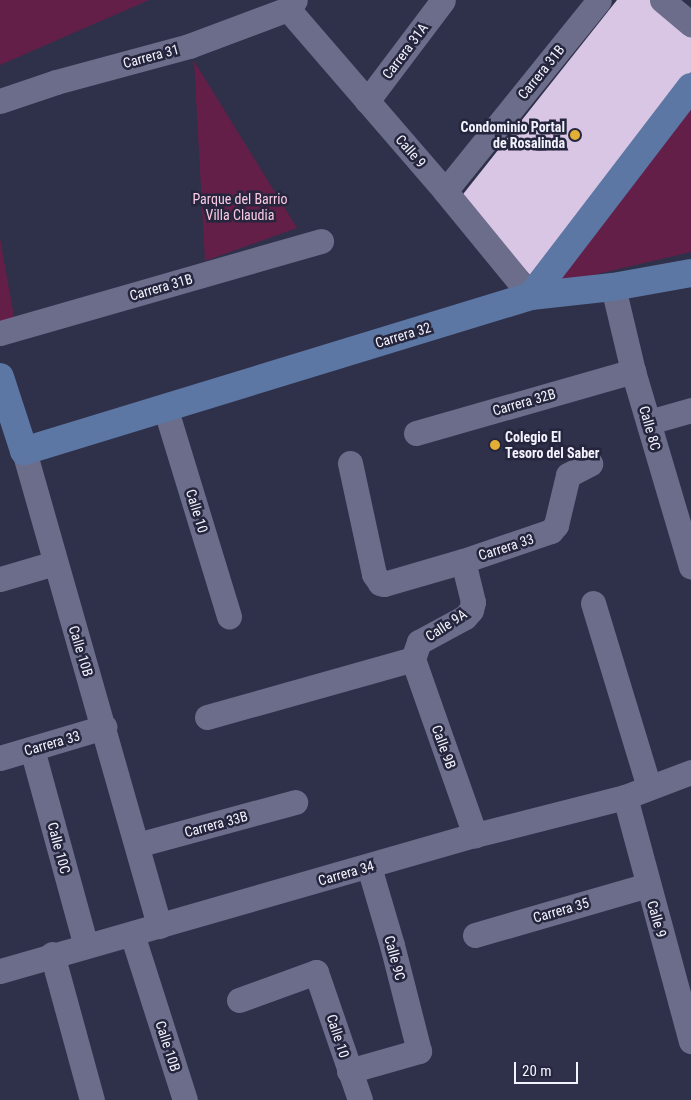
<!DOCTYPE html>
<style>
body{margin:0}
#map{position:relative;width:691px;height:1100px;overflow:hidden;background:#2f3049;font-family:"Roboto Condensed",sans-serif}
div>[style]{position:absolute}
.green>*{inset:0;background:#641f49}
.building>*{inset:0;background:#d9c6e4}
.street>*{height:25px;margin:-12.5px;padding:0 12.5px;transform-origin:12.5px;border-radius:12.5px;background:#6b6d8b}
.secondary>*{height:28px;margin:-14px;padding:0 14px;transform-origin:14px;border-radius:14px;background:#5c77a3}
.dots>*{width:14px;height:14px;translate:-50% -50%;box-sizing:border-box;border:2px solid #25263e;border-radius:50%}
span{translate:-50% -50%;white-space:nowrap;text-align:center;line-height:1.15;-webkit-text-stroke:5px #25263e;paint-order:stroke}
.street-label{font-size:14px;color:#f2f3fd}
.poi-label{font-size:14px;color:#f2f3fd;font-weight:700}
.right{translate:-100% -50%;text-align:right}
.left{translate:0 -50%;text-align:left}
.park-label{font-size:14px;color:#facae2}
.scale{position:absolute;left:514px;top:1062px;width:64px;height:22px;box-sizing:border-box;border:2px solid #f2f3fd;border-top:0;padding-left:6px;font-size:15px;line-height:18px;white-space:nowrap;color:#f2f3fd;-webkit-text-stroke:4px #25263e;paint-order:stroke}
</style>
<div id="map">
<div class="green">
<div style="clip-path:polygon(0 0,149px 0,0 65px)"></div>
<div style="clip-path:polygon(194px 61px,297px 228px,205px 261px)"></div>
<div style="clip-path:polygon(691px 108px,691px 252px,555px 284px)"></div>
<div style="clip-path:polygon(0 238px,16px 328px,0 331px)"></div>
</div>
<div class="building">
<div style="clip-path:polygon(617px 0,662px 0,691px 24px,691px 72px,530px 275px,460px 198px)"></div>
</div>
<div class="street">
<div style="left:662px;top:0;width:38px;rotate:40deg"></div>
<div style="left:288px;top:9px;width:240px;rotate:49.2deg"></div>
<div style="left:445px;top:191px;width:136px;rotate:50.7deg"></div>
<div style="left:0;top:101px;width:59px;rotate:-18.7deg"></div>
<div style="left:56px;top:82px;width:138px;rotate:-15.1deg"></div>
<div style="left:189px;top:46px;width:106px;rotate:-20.5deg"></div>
<div style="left:288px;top:9px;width:11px;rotate:-52deg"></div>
<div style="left:367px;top:101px;width:126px;rotate:-53deg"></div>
<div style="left:445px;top:191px;width:245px;rotate:-51.1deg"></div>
<div style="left:613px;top:287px;width:86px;rotate:76.6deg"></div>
<div style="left:633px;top:371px;width:204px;rotate:73.5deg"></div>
<div style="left:0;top:333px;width:334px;rotate:-16deg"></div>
<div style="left:165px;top:407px;width:219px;rotate:73deg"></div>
<div style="left:649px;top:422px;width:44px;rotate:-15.9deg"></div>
<div style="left:416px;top:433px;width:226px;rotate:-15.9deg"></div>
<div style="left:24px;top:451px;width:494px;rotate:74.1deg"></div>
<div style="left:350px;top:463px;width:114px;rotate:77.8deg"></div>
<div style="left:374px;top:574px;width:11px;rotate:56deg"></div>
<div style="left:380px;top:583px;width:4px;rotate:14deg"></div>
<div style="left:384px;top:584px;width:82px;rotate:-16.2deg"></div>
<div style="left:463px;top:561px;width:93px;rotate:-18.8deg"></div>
<div style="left:551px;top:531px;width:8px;rotate:-50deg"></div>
<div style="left:556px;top:525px;width:51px;rotate:-76.5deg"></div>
<div style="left:568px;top:475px;width:25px;rotate:-27deg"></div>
<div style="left:0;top:579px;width:57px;rotate:-16.2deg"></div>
<div style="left:593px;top:603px;width:192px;rotate:73.1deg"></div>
<div style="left:413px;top:659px;width:187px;rotate:70.6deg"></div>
<div style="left:413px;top:659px;width:18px;rotate:-71deg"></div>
<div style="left:419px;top:642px;width:52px;rotate:-28.5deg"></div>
<div style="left:465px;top:617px;width:9px;rotate:-49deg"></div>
<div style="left:471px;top:610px;width:8px;rotate:-76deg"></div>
<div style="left:473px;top:602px;width:42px;rotate:-103.7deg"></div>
<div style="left:207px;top:717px;width:214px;rotate:-15.7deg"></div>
<div style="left:32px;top:749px;width:204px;rotate:74.7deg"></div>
<div style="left:0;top:758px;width:109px;rotate:-16.6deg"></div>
<div style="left:625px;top:797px;width:253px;rotate:74.9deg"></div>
<div style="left:137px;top:845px;width:164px;rotate:-15.2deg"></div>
<div style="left:132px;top:934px;width:174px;rotate:72.3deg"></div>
<div style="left:475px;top:935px;width:180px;rotate:-16.1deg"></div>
<div style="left:52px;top:954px;width:151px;rotate:74.7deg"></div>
<div style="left:0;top:971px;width:494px;rotate:-16deg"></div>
<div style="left:475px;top:835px;width:155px;rotate:-14.2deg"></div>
<div style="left:625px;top:797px;width:71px;rotate:-20.7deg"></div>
<div style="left:239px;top:1000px;width:82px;rotate:-20deg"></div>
<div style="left:316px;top:972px;width:135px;rotate:71deg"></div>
<div style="left:349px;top:1071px;width:73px;rotate:-15.9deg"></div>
<div style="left:419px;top:1051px;width:109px;rotate:-104.3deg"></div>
<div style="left:392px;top:945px;width:81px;rotate:-106.4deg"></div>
</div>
<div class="secondary">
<div style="left:531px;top:296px;width:263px;rotate:-52.6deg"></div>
<div style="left:0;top:377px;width:78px;rotate:72deg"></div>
<div style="left:24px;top:451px;width:530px;rotate:-17deg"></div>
<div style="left:531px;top:296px;width:82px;rotate:-6.3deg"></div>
<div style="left:613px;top:287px;width:79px;rotate:-10.2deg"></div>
</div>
<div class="dots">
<div style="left:575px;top:135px;background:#e3ae35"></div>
<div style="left:495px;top:445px;background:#e3ae35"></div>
</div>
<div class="street-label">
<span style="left:405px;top:51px;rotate:-53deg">Carrera 31A</span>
<span style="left:151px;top:56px;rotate:-15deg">Carrera 31</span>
<span style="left:541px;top:72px;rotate:-51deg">Carrera 31B</span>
<span style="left:411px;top:151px;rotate:49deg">Calle 9</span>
<span style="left:161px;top:287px;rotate:-16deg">Carrera 31B</span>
<span style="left:403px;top:335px;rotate:-17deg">Carrera 32</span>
<span style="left:524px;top:402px;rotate:-16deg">Carrera 32B</span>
<span style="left:650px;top:428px;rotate:74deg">Calle 8C</span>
<span style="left:197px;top:511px;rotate:73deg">Calle 10</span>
<span style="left:506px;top:547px;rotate:-18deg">Carrera 33</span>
<span style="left:446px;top:625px;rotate:-33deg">Calle 9A</span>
<span style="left:81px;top:651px;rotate:73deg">Calle 10B</span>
<span style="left:52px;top:743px;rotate:-16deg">Carrera 33</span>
<span style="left:444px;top:747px;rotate:70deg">Calle 9B</span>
<span style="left:216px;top:824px;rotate:-15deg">Carrera 33B</span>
<span style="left:59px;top:848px;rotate:75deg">Calle 10C</span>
<span style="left:346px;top:873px;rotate:-16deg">Carrera 34</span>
<span style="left:561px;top:910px;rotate:-16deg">Carrera 35</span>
<span style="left:657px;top:919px;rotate:74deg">Calle 9</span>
<span style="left:395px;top:958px;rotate:75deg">Calle 9C</span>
<span style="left:338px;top:1036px;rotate:72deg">Calle 10</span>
<span style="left:168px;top:1046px;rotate:72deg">Calle 10B</span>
</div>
<div class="poi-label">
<span class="right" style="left:565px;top:135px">Condominio Portal<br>de Rosalinda</span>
<span class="left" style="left:505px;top:445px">Colegio El<br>Tesoro del Saber</span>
</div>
<div class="park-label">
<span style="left:240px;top:207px">Parque del Barrio<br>Villa Claudia</span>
</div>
<div class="scale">20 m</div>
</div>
